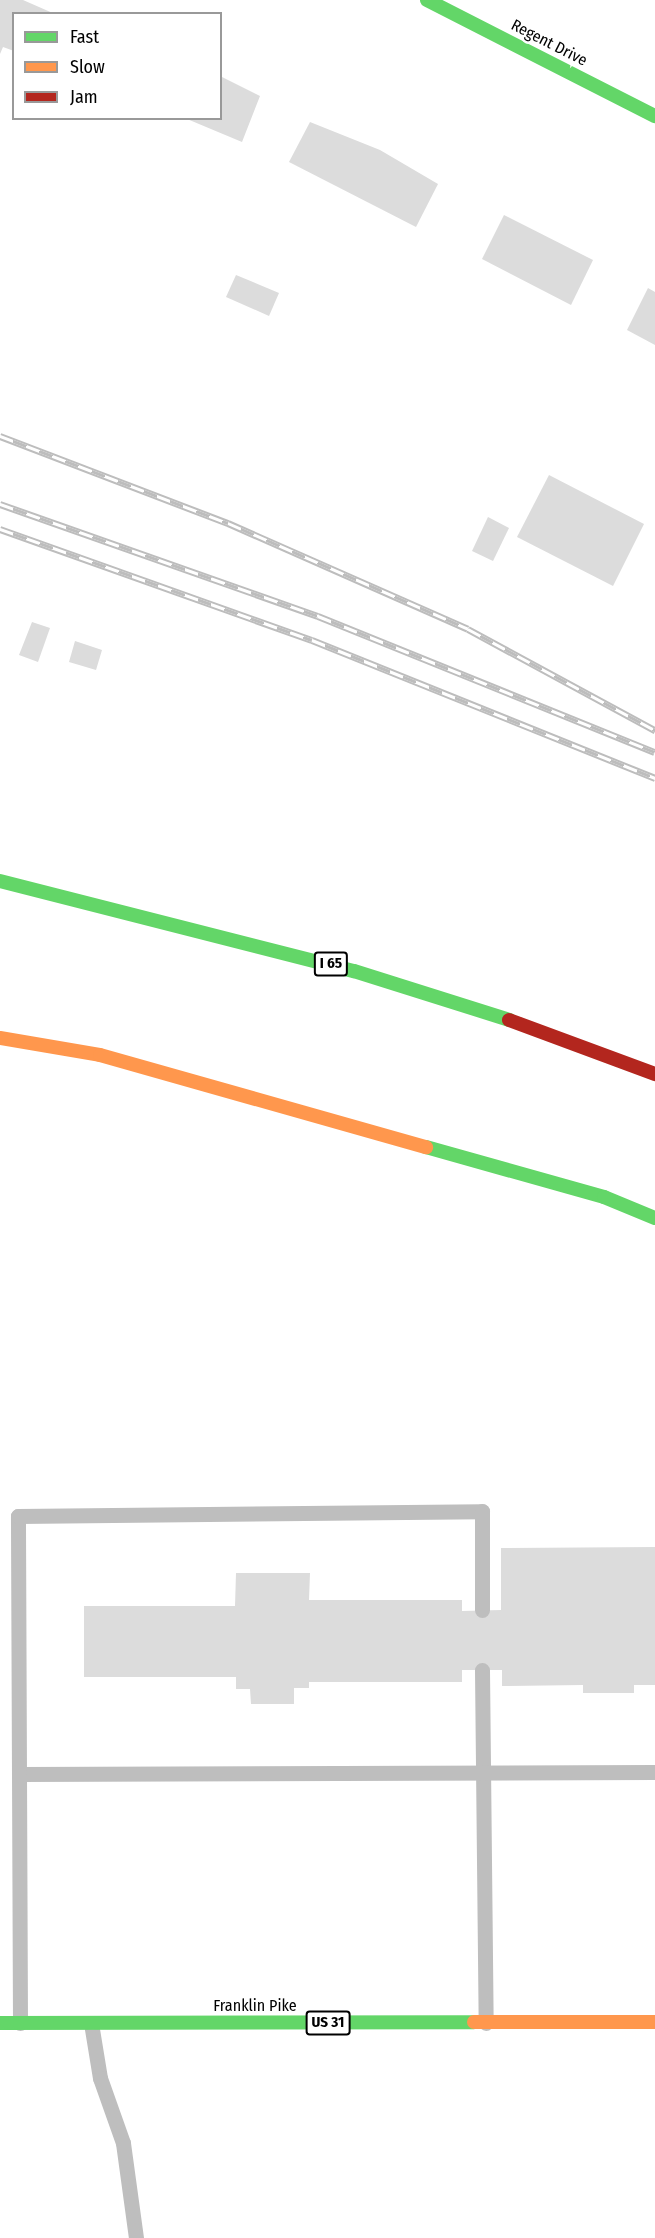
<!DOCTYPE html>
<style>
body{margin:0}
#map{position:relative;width:655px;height:2238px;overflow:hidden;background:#fff;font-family:"Fira Sans Condensed",sans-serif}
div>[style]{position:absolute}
.building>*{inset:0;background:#dcdcdc}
.lane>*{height:15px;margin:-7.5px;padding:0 7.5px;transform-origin:7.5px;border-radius:7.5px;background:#bebebe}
.fast>*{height:14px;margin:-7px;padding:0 7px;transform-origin:7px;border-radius:7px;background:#63d668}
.slow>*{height:14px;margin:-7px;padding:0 7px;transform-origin:7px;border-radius:7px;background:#ff974d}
.jam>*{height:14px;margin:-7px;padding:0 7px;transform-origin:7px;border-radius:7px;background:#b3261e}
.rail>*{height:7px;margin-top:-3.5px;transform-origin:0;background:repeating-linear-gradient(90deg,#fff 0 14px,#bdbdbd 0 28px);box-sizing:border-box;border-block:2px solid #bdbdbd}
span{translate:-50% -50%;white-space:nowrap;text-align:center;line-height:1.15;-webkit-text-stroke:5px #fff;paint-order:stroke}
.shield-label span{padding:2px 4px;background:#fff;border:2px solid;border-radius:4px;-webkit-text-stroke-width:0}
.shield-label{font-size:15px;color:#000;font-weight:700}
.street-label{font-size:16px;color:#000}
.legend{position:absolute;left:12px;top:12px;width:210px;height:108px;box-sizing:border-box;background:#fff;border:2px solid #999;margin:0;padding:8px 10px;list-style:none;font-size:18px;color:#000}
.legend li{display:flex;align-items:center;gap:12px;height:30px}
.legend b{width:30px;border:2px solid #999}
</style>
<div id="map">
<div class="building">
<div style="clip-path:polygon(0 0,23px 0,55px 14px,14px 14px,14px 51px,3px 47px,0 54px)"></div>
<div style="clip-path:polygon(220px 76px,260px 96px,242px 142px,187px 119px,220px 118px)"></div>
<div style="clip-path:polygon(310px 122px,380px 150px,438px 184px,416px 227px,289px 162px)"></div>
<div style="clip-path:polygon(504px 215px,593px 260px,571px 305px,482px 259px)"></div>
<div style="clip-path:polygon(236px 275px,279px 293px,269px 316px,226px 297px)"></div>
<div style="clip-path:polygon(648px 288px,655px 292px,655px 345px,627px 330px)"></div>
<div style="clip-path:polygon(549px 475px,644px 524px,613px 586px,517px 537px)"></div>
<div style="clip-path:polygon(488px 517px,509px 528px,493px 561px,472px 551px)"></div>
<div style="clip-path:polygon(32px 622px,50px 628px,38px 662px,19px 655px)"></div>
<div style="clip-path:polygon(75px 641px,102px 650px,96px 670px,69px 662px)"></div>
<div style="clip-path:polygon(655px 1547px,655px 1685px,634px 1685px,634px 1693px,583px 1693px,583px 1685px,502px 1686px,502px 1670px,462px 1670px,462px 1682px,309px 1682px,309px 1688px,294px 1688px,294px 1704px,251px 1704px,250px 1689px,236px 1689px,236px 1677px,84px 1677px,84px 1606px,235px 1606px,236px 1573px,310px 1573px,309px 1600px,462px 1600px,462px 1611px,501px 1610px,501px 1548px)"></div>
</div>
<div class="lane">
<div style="left:482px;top:1670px;width:353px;rotate:89.4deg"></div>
<div style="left:19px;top:1774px;width:636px;rotate:-0.18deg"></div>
<div style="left:20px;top:2023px;width:507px;rotate:-90.23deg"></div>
<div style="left:18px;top:1516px;width:464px;rotate:-0.6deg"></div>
<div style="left:482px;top:1511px;width:99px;rotate:90deg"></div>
<div style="left:91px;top:2023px;width:56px;rotate:80.7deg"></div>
<div style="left:100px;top:2078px;width:69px;rotate:70.5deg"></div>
<div style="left:123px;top:2143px;width:96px;rotate:82.2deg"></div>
</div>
<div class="fast">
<div style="left:427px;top:0;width:256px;rotate:27deg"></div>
<div style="left:0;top:881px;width:365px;rotate:14.3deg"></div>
<div style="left:354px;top:971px;width:163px;rotate:17.5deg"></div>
<div style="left:426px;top:1147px;width:185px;rotate:15.7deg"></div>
<div style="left:604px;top:1197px;width:55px;rotate:22.4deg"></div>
<div style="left:0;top:2023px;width:474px;rotate:-0.1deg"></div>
</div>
<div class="slow">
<div style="left:0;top:1038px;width:101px;rotate:9.6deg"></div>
<div style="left:100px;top:1055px;width:339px;rotate:15.8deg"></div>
<div style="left:474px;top:2022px;width:181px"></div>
</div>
<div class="jam">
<div style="left:509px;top:1020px;width:156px;rotate:20.3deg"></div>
</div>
<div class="rail">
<div style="left:0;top:436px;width:244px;rotate:20.9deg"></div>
<div style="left:228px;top:523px;width:262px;rotate:23.8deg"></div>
<div style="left:468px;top:629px;width:213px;rotate:28.4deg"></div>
<div style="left:0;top:504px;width:337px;rotate:19.4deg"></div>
<div style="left:318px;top:616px;width:363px;rotate:22deg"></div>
<div style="left:0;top:529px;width:331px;rotate:19.6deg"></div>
<div style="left:312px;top:640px;width:370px;rotate:21.9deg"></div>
</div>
<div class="shield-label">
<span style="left:331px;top:964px">I 65</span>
<span style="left:328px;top:2023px">US 31</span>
</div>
<div class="street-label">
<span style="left:549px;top:43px;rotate:27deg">Regent Drive</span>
<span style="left:255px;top:2006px">Franklin Pike</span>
</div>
<ul class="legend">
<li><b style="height:8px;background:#63d668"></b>Fast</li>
<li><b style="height:8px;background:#ff974d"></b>Slow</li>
<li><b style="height:8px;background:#b3261e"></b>Jam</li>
</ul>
</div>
